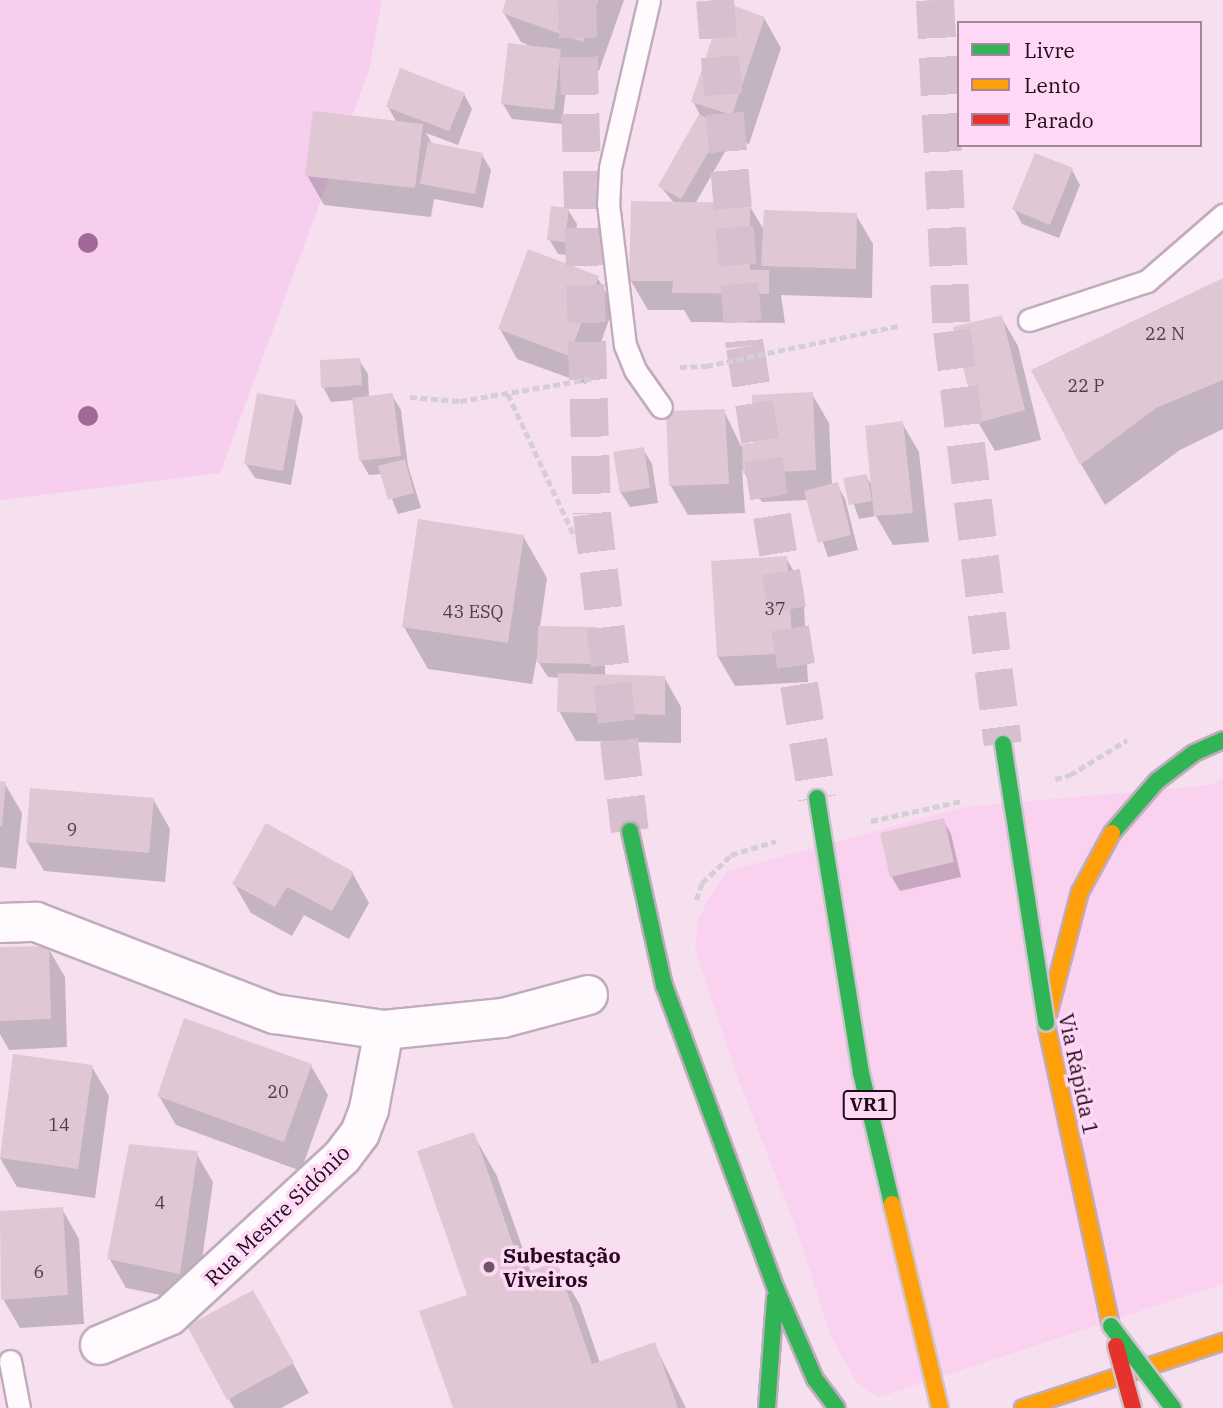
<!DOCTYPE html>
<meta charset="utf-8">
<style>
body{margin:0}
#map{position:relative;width:1223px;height:1408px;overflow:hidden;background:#f6e0f0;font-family:"IBM Plex Serif",serif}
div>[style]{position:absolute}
.built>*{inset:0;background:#fad2f0}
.green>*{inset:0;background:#f7ceed}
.shadow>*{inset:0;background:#0003}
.building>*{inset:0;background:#e0c7d4}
.highway-tunnel>*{height:38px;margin-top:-19px;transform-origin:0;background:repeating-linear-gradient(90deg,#d6c0d0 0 38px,transparent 0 57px)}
.path>*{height:4.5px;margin-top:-2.25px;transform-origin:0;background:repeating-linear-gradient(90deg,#d5ced3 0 7px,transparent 0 10.5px)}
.roads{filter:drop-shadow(2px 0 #c1acbc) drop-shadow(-2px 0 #c1acbc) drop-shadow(0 2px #c1acbc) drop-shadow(0 -2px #c1acbc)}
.lane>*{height:21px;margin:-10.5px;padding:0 10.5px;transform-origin:10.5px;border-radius:10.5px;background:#fefafd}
.street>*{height:38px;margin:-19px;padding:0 19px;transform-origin:19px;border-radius:19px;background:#fefafd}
.fast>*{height:16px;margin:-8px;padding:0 8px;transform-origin:8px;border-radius:8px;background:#30b455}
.slow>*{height:16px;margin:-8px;padding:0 8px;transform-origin:8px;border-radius:8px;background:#ff9f0a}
.bridges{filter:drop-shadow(2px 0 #cfc3cc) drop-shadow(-2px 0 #cfc3cc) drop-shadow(0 2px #cfc3cc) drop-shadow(0 -2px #cfc3cc)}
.fast-bridge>*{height:16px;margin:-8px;padding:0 8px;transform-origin:8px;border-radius:8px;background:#30b455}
.slow-bridge>*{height:16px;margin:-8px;padding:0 8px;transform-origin:8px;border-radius:8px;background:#ff9f0a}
.jam-bridge>*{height:16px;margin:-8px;padding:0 8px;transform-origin:8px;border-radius:8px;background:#e5322d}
.trees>*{width:20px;height:20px;margin:-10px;border-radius:50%;background:#a16997}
.dots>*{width:19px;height:19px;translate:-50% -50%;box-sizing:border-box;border:4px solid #fed8f4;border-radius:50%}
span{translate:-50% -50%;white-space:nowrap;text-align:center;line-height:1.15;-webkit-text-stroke:7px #fed8f4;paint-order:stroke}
.number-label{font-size:18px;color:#533c4c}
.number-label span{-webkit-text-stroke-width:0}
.shield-label span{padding:2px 5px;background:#fed8f4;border:2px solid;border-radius:5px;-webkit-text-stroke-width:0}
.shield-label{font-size:19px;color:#200a1b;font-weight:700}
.street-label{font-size:21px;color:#200a1b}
.poi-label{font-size:21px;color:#200a1b;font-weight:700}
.left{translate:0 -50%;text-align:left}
.legend{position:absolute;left:957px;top:21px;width:245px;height:126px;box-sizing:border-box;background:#fed8f4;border:2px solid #a5869d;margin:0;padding:9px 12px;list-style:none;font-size:21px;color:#200a1b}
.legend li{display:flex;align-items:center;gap:14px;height:35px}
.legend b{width:35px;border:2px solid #a5869d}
</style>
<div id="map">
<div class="built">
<div style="clip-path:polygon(1223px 779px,1223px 1284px,879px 1397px,857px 1383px,831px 1337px,796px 1228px,735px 1071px,695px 948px,698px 920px,711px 894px,728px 871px,964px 807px,1210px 785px)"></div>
</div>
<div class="green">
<div style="clip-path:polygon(0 0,382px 0,369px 70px,220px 473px,0 500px)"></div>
</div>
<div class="shadow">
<div style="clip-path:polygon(508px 0,624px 0,599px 71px,565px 58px,569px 65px,562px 124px,512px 119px,503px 104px,530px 46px,521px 42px,504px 13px)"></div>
<div style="clip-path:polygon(764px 18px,781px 48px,749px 144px,726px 136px,730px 143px,695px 204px,749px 205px,765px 232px,856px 215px,873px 244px,872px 298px,781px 295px,785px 323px,691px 322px,684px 310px,648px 310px,631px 281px,675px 204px,660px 186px,700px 115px,693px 101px)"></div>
<div style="clip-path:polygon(464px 94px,472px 109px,458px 145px,426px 133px,433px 145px,482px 155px,491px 170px,483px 208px,434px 199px,431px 217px,324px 205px,307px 175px,397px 123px,388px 107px)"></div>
<div style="clip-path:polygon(1072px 170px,1080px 185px,1059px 238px,1022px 224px,1014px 209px)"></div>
<div style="clip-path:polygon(568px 210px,577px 224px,573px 256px,558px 254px,549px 239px)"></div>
<div style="clip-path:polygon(597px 277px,614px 306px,586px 384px,517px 359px,500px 329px)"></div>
<div style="clip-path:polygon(1223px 280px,1223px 429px,1180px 450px,1105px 505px,1081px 464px)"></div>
<div style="clip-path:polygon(1001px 317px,1018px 346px,1041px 440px,995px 451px,978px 422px)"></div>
<div style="clip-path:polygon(359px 360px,368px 374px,369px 398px,392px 395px,401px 410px,408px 466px,421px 508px,398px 514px,382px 474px,369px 475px,361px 461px,354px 400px,331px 402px,323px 387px)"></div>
<div style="clip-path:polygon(812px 394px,829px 423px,832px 485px,837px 484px,845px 499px,858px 550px,828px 557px,808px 500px,762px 502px,742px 469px,745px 513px,688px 515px,671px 486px,724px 411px,741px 446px,755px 444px)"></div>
<div style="clip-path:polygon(295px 402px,303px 417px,291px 485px,255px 478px,246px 464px)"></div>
<div style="clip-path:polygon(902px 423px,919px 452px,929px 542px,893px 545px,876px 516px,859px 519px,845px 479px,866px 476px,873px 487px)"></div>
<div style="clip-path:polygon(643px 449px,652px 464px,658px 503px,630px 507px,621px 493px)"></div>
<div style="clip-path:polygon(523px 536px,547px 578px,540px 627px,596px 629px,605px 643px,605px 676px,664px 677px,681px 707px,681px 743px,576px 741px,559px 711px,560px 678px,548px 677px,539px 663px,539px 647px,532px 684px,428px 669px,404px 627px)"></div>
<div style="clip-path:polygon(786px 558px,803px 587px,808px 682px,735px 686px,718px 657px)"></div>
<div style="clip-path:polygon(0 783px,5px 784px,22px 813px,16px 869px,0 867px)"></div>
<div style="clip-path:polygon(153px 799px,170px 829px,165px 882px,44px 871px,27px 842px)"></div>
<div style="clip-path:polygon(943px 820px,951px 834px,961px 877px,900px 891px,891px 876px)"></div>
<div style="clip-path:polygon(353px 874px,369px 903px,349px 939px,304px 915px,292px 936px,251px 913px,234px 884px)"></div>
<div style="clip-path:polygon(48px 948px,65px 977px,67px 1047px,9px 1050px,0 1034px,0 949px)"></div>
<div style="clip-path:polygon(311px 1066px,328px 1095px,301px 1171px,176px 1125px,159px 1096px)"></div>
<div style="clip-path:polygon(92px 1067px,109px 1096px,95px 1198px,17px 1187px,0 1158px)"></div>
<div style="clip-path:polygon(473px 1134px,497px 1176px,531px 1272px,556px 1264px,580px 1305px,600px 1363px,654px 1344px,686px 1408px,455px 1408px,469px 1296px)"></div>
<div style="clip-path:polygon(196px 1153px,213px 1182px,196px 1302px,126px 1288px,109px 1258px)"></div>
<div style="clip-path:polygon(62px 1209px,79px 1239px,84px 1324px,20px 1328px,3px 1299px,0 1212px)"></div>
<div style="clip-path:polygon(270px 1321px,309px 1393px,281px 1408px,234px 1408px,189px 1327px)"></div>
</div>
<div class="building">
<div style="clip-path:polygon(506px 0,598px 0,583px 42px,502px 13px)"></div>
<div style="clip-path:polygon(724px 2px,765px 17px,732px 115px,691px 102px)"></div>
<div style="clip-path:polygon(508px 43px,561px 49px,554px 110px,501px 104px)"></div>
<div style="clip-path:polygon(400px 68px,465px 93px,449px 131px,386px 107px)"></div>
<div style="clip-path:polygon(313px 111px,423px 124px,415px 188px,305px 176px)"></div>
<div style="clip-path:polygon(699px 114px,723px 127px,681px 199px,658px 186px)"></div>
<div style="clip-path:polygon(428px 142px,483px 153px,475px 194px,420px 184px)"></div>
<div style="clip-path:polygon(1035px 153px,1073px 168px,1050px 225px,1012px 209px)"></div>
<div style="clip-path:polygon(631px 201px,750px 203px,750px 270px,769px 270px,769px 294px,672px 293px,673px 281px,629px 281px)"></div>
<div style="clip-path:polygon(551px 206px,569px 208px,565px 242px,547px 240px)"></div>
<div style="clip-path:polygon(764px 210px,857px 213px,856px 269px,761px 266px)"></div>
<div style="clip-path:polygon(528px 249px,599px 276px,569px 356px,498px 329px)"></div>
<div style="clip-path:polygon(1223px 278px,1223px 380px,1156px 408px,1080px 465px,1031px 370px)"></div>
<div style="clip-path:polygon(1002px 315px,1025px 410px,977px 423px,953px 327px)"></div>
<div style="clip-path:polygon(360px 358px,362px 385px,321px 388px,320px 360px)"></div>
<div style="clip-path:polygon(813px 392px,816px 470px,743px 474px,742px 444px,754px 443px,752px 395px)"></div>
<div style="clip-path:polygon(257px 393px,296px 400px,283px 471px,244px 464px)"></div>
<div style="clip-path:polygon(393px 393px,401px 456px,359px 461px,352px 398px)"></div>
<div style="clip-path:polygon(725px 409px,729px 484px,669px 486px,666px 411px)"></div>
<div style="clip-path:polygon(903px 421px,913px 513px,874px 516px,865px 426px)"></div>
<div style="clip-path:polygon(644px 447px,650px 488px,620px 493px,613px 452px)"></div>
<div style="clip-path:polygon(405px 459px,414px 493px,388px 500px,378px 466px)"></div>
<div style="clip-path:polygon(867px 474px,872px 501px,849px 505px,843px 478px)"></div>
<div style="clip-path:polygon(838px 482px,851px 535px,818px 543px,804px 491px)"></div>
<div style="clip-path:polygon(418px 519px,524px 535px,508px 643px,402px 627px)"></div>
<div style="clip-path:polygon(787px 556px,793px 653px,717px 657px,711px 561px)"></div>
<div style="clip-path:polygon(538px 626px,597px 627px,597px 664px,537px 663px)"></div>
<div style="clip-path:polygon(558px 673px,665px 676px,665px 715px,557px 712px)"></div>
<div style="clip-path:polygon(0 781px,6px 782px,2px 826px,0 826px)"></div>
<div style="clip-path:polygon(30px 788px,154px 798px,149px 853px,26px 842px)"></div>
<div style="clip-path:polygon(944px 818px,954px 862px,890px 877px,880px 833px)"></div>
<div style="clip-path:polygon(266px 823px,354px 872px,332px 911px,287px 887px,275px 907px,232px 884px)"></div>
<div style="clip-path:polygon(49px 946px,51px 1019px,0 1021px,0 947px)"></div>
<div style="clip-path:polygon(184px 1018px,312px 1064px,284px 1142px,157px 1096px)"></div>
<div style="clip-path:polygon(13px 1054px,93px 1065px,78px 1169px,0 1158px)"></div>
<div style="clip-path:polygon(474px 1132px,523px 1273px,557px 1262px,592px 1364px,655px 1342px,678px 1408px,453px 1408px,419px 1311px,467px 1295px,417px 1151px)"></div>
<div style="clip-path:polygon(129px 1144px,198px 1151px,180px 1274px,107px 1259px)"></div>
<div style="clip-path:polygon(63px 1207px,68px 1295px,1px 1300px,0 1211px)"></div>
<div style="clip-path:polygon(253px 1290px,294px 1363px,227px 1400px,187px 1326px)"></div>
</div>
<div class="highway-tunnel">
<div style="left:577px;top:0;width:514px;rotate:88.33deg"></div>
<div style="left:592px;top:514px;width:319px;rotate:83.2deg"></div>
<div style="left:715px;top:0;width:348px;rotate:85.1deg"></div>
<div style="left:745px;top:347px;width:457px;rotate:80.9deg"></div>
<div style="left:935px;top:0;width:331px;rotate:87.1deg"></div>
<div style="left:952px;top:331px;width:416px;rotate:83deg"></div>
</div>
<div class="path">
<div style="left:680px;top:367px;width:26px;rotate:-2deg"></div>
<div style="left:706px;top:366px;width:196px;rotate:-11.8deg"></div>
<div style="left:508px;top:394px;width:158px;rotate:64.9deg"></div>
<div style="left:410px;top:397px;width:50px;rotate:4.6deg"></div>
<div style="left:460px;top:401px;width:138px;rotate:-9.6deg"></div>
<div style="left:1055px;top:779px;width:16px;rotate:-15deg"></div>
<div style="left:1070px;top:775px;width:67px;rotate:-31.6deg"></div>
<div style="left:871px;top:821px;width:92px;rotate:-12.5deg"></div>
<div style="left:696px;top:900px;width:18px;rotate:-71deg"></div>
<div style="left:702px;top:883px;width:40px;rotate:-44deg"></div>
<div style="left:731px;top:855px;width:47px;rotate:-17.3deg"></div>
</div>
<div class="roads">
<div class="lane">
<div style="left:649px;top:0;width:172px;rotate:103.1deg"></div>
<div style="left:610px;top:168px;width:35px;rotate:93deg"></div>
<div style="left:608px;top:203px;width:143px;rotate:83.2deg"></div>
<div style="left:625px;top:345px;width:27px;rotate:68deg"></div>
<div style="left:635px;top:370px;width:45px;rotate:54.9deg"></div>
<div style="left:1029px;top:320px;width:124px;rotate:-18.3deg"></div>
<div style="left:1147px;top:281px;width:101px;rotate:-41deg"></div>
<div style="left:10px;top:1361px;width:48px;rotate:79.2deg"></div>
</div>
<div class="street">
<div style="left:0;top:923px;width:36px;rotate:-2deg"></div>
<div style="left:36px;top:922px;width:256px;rotate:21.1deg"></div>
<div style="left:275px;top:1014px;width:110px;rotate:8.4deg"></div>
<div style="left:384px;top:1030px;width:120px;rotate:-5.8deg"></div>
<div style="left:503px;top:1018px;width:88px;rotate:-15.1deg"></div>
<div style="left:100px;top:1345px;width:75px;rotate:-22.8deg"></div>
<div style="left:169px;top:1316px;width:235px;rotate:-42.6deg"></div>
<div style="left:342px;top:1157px;width:30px;rotate:-53deg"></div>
<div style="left:360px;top:1133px;width:26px;rotate:-69deg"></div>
<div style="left:369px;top:1109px;width:80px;rotate:-79.2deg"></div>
</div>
<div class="fast">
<div style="left:630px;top:831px;width:158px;rotate:77.6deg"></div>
<div style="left:664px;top:985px;width:324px;rotate:69.8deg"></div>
<div style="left:776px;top:1289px;width:98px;rotate:66.6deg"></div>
<div style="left:815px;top:1379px;width:36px;rotate:53deg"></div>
<div style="left:1112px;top:833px;width:69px;rotate:-49.1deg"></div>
<div style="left:1157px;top:781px;width:46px;rotate:-37.1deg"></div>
<div style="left:1194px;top:753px;width:32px;rotate:-24deg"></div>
<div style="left:767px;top:1408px;width:110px;rotate:-85.8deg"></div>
</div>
<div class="slow">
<div style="left:1111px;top:1326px;width:310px;rotate:-102.1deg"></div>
<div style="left:1046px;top:1023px;width:135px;rotate:-75.5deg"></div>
<div style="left:1080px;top:892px;width:67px;rotate:-61.5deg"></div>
<div style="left:1023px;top:1408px;width:211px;rotate:-18.3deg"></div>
</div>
</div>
<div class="bridges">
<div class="fast-bridge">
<div style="left:1003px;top:744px;width:282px;rotate:81.2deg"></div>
<div style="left:817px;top:798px;width:278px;rotate:80.9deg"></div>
<div style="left:861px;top:1073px;width:135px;rotate:76.7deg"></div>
<div style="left:1111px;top:1326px;width:103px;rotate:52.9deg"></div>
</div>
<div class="slow-bridge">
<div style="left:892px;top:1204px;width:210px;rotate:76.8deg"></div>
</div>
<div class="jam-bridge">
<div style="left:1116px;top:1346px;width:64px;rotate:74.7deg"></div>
</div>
</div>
<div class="trees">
<div style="left:88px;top:243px"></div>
<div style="left:88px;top:416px"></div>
</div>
<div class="dots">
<div style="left:489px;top:1267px;background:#6b5566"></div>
</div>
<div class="number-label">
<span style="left:1165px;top:334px">22 N</span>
<span style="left:1086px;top:386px">22 P</span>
<span style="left:775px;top:609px">37</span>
<span style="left:473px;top:612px">43 ESQ</span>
<span style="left:72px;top:830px">9</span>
<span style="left:278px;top:1092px">20</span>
<span style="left:59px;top:1125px">14</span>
<span style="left:160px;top:1203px">4</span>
<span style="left:39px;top:1272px">6</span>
</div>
<div class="shield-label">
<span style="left:869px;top:1105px">VR1</span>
</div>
<div class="street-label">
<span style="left:1079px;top:1074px;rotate:78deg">Via Rápida 1</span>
<span style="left:277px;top:1215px;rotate:-44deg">Rua Mestre Sidónio</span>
</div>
<div class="poi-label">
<span class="left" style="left:503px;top:1267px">Subestação<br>Viveiros</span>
</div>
<ul class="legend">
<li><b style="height:9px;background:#30b455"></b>Livre</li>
<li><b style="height:9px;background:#ff9f0a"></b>Lento</li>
<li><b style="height:9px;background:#e5322d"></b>Parado</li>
</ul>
</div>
